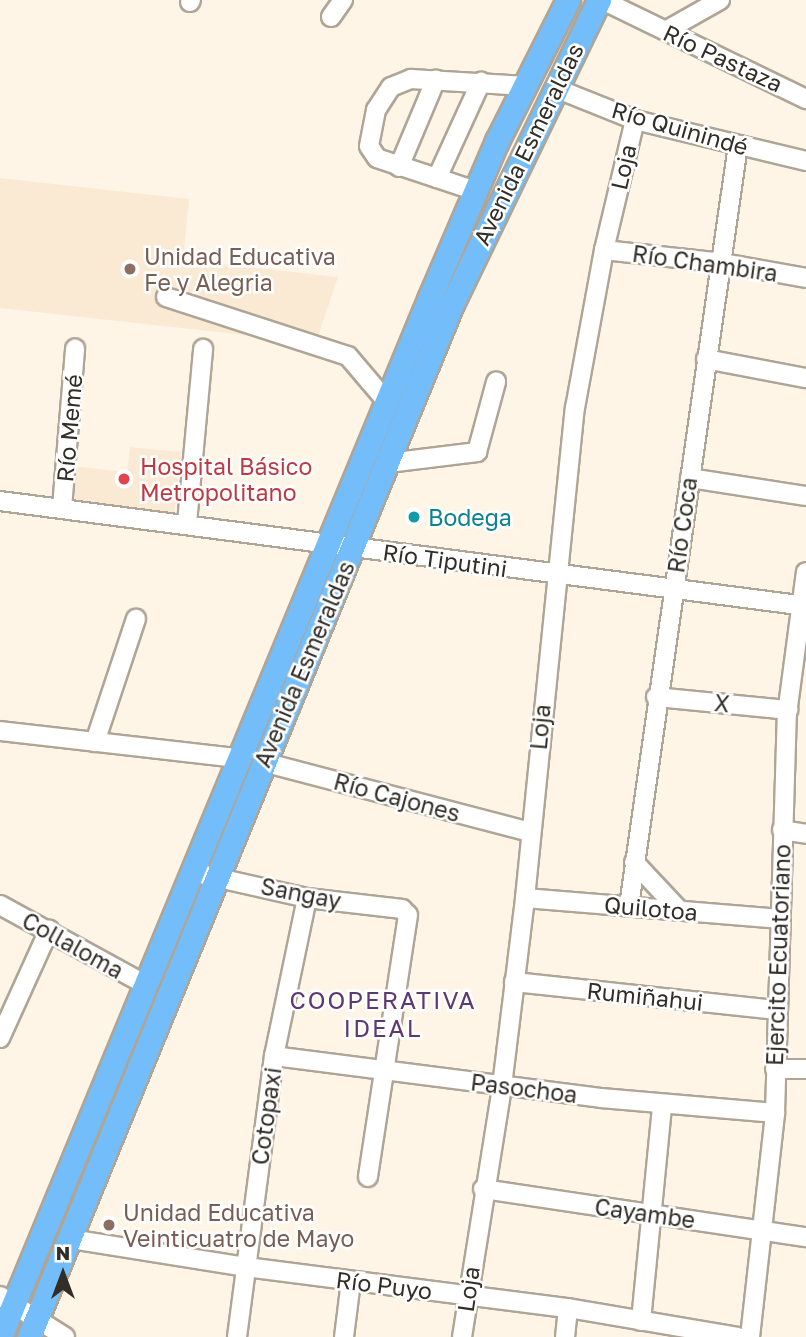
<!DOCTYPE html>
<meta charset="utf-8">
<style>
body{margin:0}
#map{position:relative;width:806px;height:1337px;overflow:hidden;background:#fef5e7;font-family:"Golos Text",sans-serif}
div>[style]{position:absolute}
.built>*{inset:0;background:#faead3}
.roads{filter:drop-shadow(2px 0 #afa596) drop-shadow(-2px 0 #afa596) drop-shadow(0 2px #afa596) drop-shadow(0 -2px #afa596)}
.minor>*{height:18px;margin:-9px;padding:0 9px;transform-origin:9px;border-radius:9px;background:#fff}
.major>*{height:23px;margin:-11.5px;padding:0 11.5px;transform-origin:11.5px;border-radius:11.5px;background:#73bdfa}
.dots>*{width:19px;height:19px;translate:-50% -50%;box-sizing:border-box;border:4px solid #fff;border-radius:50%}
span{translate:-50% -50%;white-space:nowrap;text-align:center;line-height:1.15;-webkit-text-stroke:5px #fff;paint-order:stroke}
.street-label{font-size:23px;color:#322e27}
.education-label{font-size:23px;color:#785e54}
.left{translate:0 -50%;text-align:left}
.health-label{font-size:23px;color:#be3a42}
.culture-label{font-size:23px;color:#0d838f}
.neighbourhood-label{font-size:24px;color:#5d3871;letter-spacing:2px}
.north{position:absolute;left:28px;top:1239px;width:70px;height:70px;-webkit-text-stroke:5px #fff;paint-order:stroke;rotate:0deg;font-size:19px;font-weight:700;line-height:28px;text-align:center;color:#322e27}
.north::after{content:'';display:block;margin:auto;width:24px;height:32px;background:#322e27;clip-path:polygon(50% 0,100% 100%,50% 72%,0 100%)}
</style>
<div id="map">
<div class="built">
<div style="clip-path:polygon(0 178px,189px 199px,183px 260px,338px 277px,316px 343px,0 308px)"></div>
<div style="clip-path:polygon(130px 447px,181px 452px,174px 518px,67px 506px,71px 466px,127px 472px)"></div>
</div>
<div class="roads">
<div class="minor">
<div style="left:602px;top:0;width:227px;rotate:25.9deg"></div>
<div style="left:190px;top:2px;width:2px;rotate:-63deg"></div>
<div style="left:331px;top:17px;width:21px;rotate:-55deg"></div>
<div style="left:667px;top:30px;width:61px;rotate:-29.5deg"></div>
<div style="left:555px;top:88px;width:86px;rotate:21.8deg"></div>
<div style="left:635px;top:120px;width:176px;rotate:13.5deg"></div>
<div style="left:399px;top:167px;width:95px;rotate:-67.2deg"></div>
<div style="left:437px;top:178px;width:106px;rotate:-65.4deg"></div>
<div style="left:476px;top:191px;width:104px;rotate:-161.6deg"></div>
<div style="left:377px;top:158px;width:14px;rotate:-124deg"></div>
<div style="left:369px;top:146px;width:37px;rotate:-79deg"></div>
<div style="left:376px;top:110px;width:27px;rotate:-57deg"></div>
<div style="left:391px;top:87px;width:22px;rotate:-22deg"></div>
<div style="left:411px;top:79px;width:115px;rotate:3.5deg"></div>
<div style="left:604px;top:250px;width:120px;rotate:6.2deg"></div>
<div style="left:723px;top:263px;width:84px;rotate:10.2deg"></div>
<div style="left:166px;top:297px;width:191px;rotate:18deg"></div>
<div style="left:348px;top:356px;width:62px;rotate:49.6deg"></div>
<div style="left:706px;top:359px;width:102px;rotate:10.8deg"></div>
<div style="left:388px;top:463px;width:90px;rotate:-7deg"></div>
<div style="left:477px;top:452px;width:73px;rotate:-74.8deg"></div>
<div style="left:690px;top:478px;width:117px;rotate:8.8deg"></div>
<div style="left:0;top:501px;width:813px;rotate:7.42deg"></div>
<div style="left:62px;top:508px;width:160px;rotate:-85.3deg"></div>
<div style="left:187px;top:523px;width:175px;rotate:-84.7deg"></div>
<div style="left:656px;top:697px;width:133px;rotate:5.6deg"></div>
<div style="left:0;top:731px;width:239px;rotate:6.5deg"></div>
<div style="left:95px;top:742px;width:130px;rotate:-71.6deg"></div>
<div style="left:263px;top:762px;width:276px;rotate:14.7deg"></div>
<div style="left:782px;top:830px;width:24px;rotate:9deg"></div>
<div style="left:634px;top:862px;width:66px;rotate:46.8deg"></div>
<div style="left:192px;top:872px;width:118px;rotate:12.7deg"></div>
<div style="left:307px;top:898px;width:96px;rotate:6.6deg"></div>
<div style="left:402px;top:909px;width:8px;rotate:45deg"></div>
<div style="left:408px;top:915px;width:265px;rotate:98.7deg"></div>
<div style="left:525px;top:898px;width:254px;rotate:4.7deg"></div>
<div style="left:0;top:905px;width:166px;rotate:28.7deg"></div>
<div style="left:629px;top:906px;width:769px;rotate:-81.85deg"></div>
<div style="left:514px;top:982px;width:263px;rotate:6.1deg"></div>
<div style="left:0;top:1038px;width:119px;rotate:-65.6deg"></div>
<div style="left:274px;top:1056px;width:330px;rotate:7.3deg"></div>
<div style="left:601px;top:1098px;width:175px;rotate:4.9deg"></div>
<div style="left:775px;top:1069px;width:31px"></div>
<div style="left:483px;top:1189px;width:327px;rotate:8.5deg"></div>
<div style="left:71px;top:1239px;width:177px;rotate:9.1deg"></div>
<div style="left:246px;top:1267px;width:325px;rotate:7.3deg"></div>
<div style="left:568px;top:1308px;width:172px;rotate:9.7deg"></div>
<div style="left:0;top:1296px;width:77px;rotate:32.2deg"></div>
<div style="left:641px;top:1321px;width:217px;rotate:-84.4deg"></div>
<div style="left:237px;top:1337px;width:283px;rotate:-82.5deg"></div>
<div style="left:274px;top:1056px;width:161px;rotate:-78.2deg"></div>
<div style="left:344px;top:1337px;width:56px;rotate:-82.9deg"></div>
<div style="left:462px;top:1337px;width:254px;rotate:-80.9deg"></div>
<div style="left:502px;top:1086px;width:189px;rotate:-83deg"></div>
<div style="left:525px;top:898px;width:493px;rotate:-84.2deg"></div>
<div style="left:575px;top:408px;width:161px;rotate:-79.6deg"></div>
<div style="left:604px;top:250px;width:134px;rotate:-76.6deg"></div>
<div style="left:565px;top:1337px;width:29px;rotate:-84deg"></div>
<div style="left:750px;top:1337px;width:225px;rotate:-83.6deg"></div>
<div style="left:775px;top:1113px;width:399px;rotate:-88.3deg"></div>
<div style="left:787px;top:714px;width:143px;rotate:-82.4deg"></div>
</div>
<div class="major">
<div style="left:0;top:1337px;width:1125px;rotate:-67.54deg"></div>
<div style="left:430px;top:297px;width:170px;rotate:-66.8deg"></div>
<div style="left:497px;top:141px;width:158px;rotate:-63.3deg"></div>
<div style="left:29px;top:1337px;width:1114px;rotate:-67.74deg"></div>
<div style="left:451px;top:306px;width:340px;rotate:-64.2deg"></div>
</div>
</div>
<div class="dots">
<div style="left:130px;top:269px;background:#8d6e63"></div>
<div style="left:124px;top:479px;background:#e0444e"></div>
<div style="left:414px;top:517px;background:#0f9aa8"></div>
<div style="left:109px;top:1225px;background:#8d6e63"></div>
</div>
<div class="street-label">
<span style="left:723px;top:58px;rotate:25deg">Río Pastaza</span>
<span style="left:680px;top:128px;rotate:16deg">Río Quinindé</span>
<span style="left:528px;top:144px;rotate:-64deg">Avenida Esmeraldas</span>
<span style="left:623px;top:167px;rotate:-77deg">Loja</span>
<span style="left:705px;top:263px;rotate:8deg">Río Chambira</span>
<span style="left:69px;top:428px;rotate:-85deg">Río Memé</span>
<span style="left:682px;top:525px;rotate:-82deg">Río Coca</span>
<span style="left:445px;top:560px;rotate:8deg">Río Tiputini</span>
<span style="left:304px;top:664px;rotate:-67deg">Avenida Esmeraldas</span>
<span style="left:722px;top:703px;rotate:6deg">X</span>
<span style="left:540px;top:727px;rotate:-85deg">Loja</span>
<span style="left:397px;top:797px;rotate:15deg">Río Cajones</span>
<span style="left:301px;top:893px;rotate:11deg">Sangay</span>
<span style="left:651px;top:908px;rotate:5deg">Quilotoa</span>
<span style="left:73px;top:945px;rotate:29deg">Collaloma</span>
<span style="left:778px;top:955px;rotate:-88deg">Ejercito Ecuatoriano</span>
<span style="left:645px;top:996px;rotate:6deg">Rumiñahui</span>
<span style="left:524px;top:1088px;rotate:7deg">Pasochoa</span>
<span style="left:266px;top:1116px;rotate:-82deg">Cotopaxi</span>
<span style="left:645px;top:1213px;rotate:8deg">Cayambe</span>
<span style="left:384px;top:1285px;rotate:7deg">Río Puyo</span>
<span style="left:468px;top:1289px;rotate:-82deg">Loja</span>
</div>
<div class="education-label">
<span class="left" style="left:144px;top:269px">Unidad Educativa<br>Fe y Alegria</span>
<span class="left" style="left:123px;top:1225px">Unidad Educativa<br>Veinticuatro de Mayo</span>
</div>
<div class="health-label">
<span class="left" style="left:140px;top:479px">Hospital Básico<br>Metropolitano</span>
</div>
<div class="culture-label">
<span class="left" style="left:428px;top:517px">Bodega</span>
</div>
<div class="neighbourhood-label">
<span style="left:383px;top:1014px">COOPERATIVA<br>IDEAL</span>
</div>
<div class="north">N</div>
</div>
